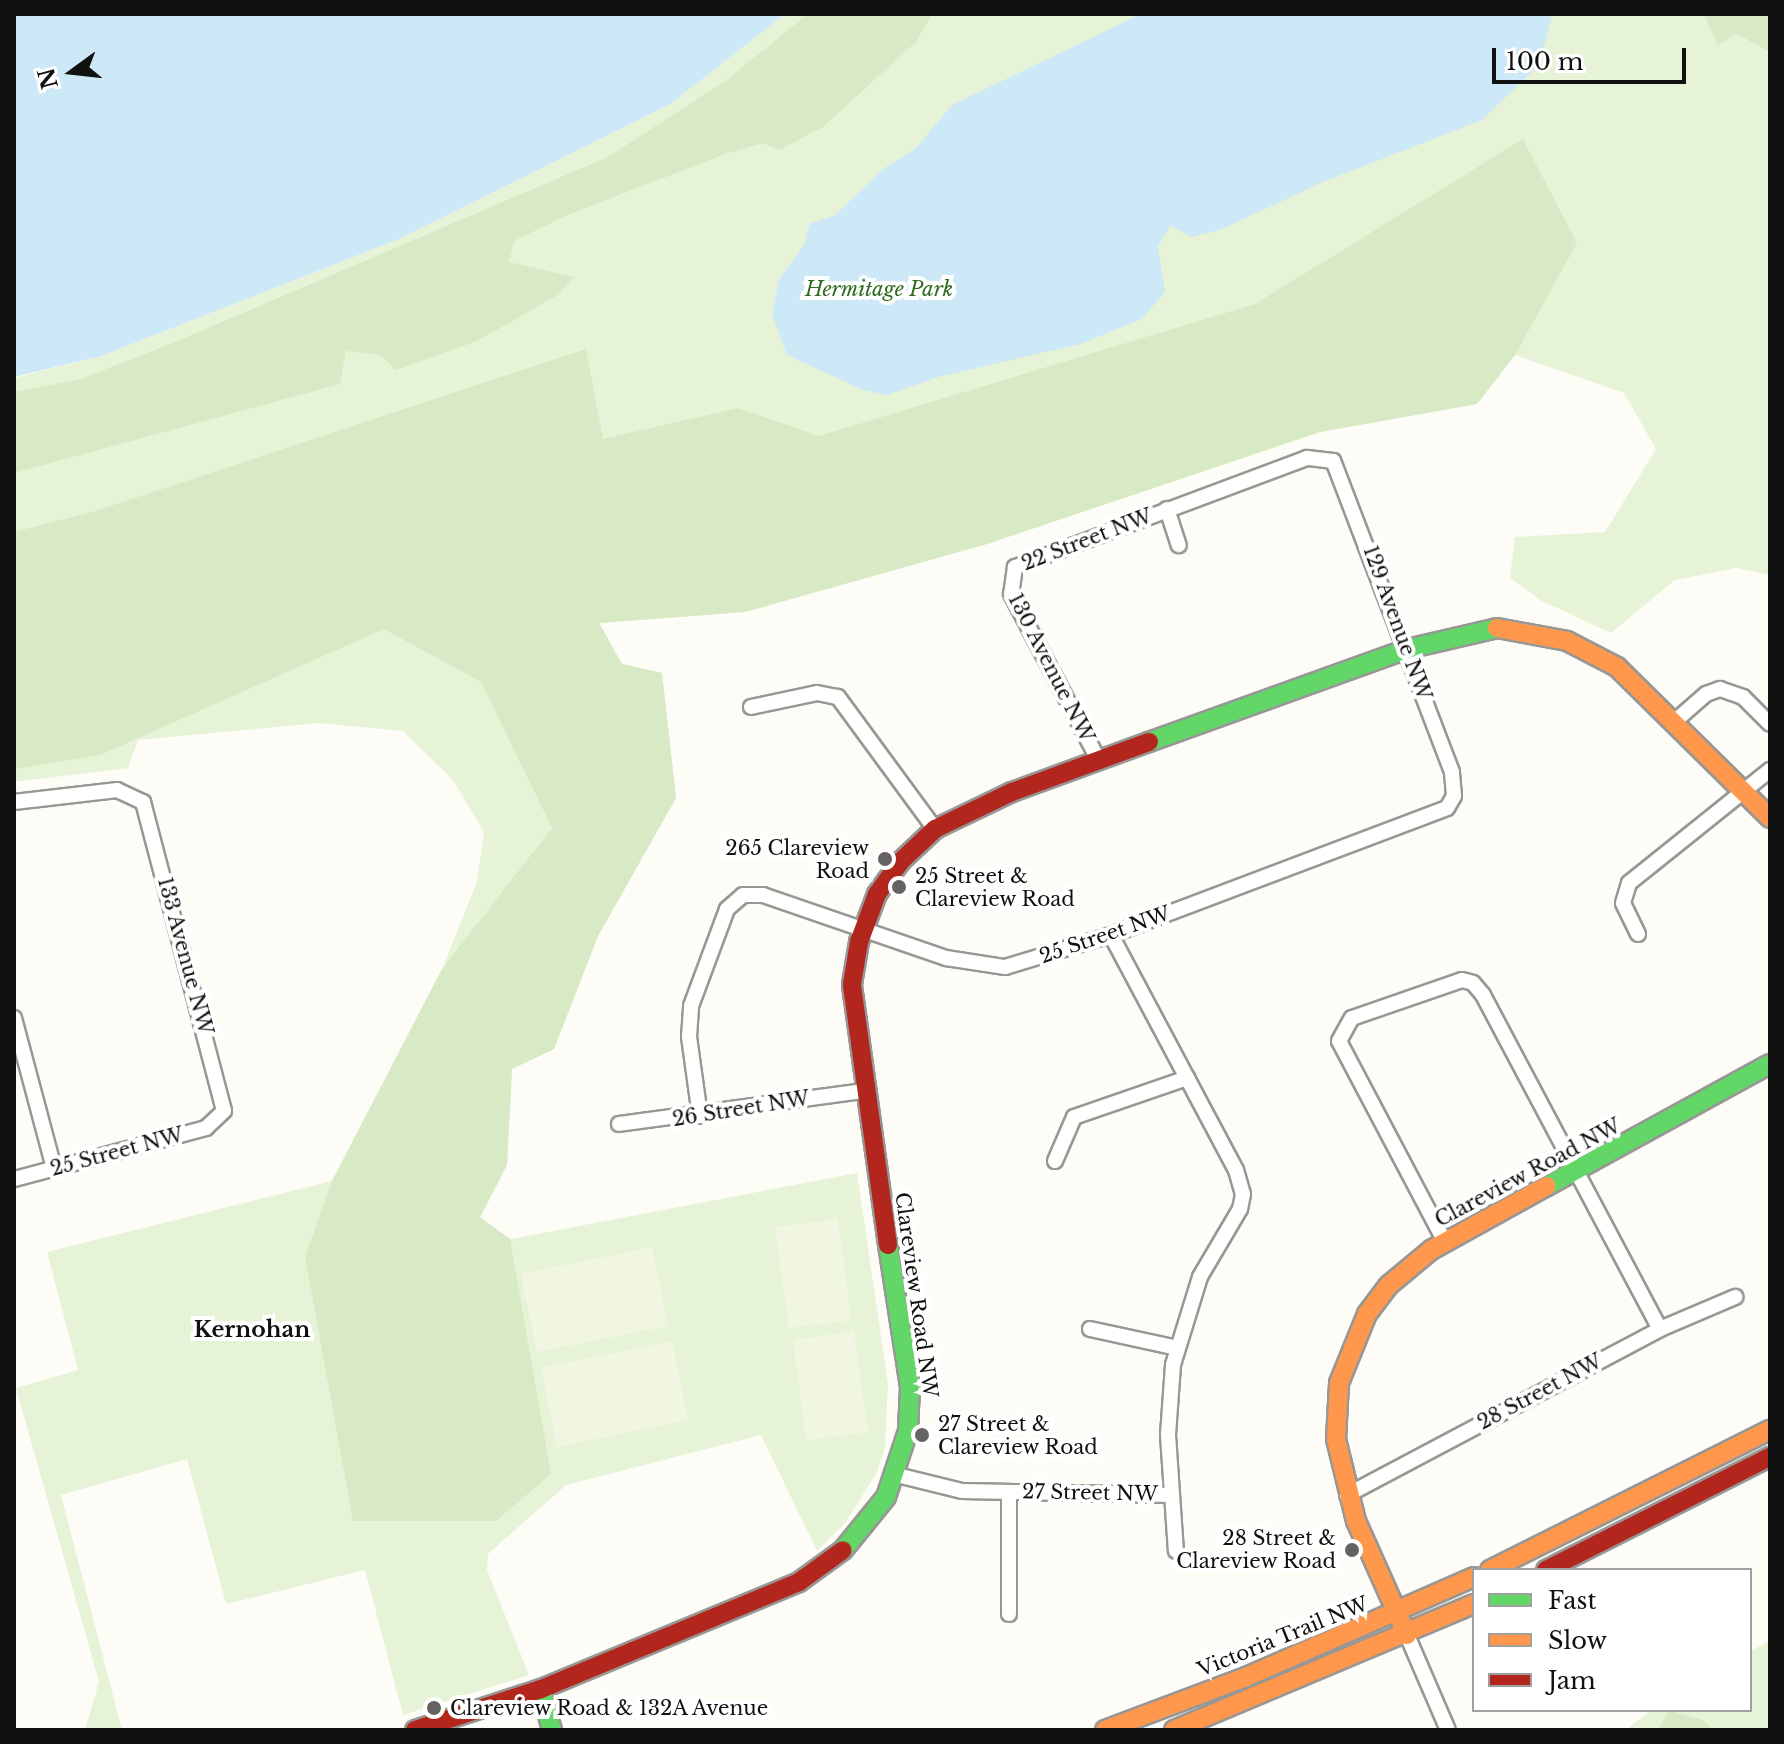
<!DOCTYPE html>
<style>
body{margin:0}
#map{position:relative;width:1784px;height:1744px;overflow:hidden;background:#fdfcf7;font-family:"Libre Baskerville",serif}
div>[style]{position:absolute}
.green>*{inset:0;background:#e7f3d7}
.forest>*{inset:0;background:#d8eac5}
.pitch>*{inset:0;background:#f0f6e1}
.water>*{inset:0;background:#cde8f7}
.roads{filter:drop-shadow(2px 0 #979795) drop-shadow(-2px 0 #979795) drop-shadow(0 2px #979795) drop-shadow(0 -2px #979795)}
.street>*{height:14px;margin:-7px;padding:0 7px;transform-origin:7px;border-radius:7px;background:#fffffe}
.fast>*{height:18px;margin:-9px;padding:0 9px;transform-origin:9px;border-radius:9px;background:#63d668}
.slow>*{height:18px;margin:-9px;padding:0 9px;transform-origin:9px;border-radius:9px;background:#ff974d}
.jam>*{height:18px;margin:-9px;padding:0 9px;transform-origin:9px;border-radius:9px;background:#b3261e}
.dots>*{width:22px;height:22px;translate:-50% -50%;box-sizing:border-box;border:4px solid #fff;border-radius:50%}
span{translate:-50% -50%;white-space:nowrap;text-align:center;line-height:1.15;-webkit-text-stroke:8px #fff;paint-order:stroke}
.park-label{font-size:20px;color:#2f6b1f;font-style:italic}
.street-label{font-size:20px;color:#111}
.poi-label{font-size:20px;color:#111}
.right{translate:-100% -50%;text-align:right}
.left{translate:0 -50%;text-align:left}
.neighbourhood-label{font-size:22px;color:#111;font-weight:700}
.frame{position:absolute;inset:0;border:16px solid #111;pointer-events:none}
.legend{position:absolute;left:1472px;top:1568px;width:280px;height:144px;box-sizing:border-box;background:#fff;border:2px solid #a0a0a0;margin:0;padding:10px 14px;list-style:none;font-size:24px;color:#111}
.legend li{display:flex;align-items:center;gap:16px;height:40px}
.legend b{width:40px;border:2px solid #a0a0a0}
.north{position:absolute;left:32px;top:32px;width:80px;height:80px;-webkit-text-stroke:6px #fff;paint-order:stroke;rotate:255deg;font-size:22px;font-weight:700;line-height:32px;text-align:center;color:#111}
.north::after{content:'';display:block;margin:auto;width:28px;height:36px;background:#111;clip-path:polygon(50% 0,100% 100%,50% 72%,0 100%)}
.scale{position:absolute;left:1492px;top:48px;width:194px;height:36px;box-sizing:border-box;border:4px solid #111;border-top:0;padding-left:10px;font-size:24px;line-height:28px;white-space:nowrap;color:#111;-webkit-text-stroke:6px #fff;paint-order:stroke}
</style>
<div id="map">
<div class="green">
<div style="clip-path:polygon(785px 14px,1770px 14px,1770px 575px,1736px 568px,1675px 580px,1611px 633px,1542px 601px,1510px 578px,1515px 537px,1605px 532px,1656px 449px,1624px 393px,1515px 355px,1477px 404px,1320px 432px,987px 544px,745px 612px,599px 623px,622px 664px,662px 673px,676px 798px,598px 936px,554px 1049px,512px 1069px,507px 1165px,480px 1218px,511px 1239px,857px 1173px,888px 1384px,885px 1448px,877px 1472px,846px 1522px,817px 1551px,761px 1435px,566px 1485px,488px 1554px,487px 1570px,529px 1675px,403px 1715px,365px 1570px,226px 1604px,187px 1459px,61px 1495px,122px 1730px,85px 1730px,99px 1682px,16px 1388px,78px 1370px,47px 1252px,332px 1181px,442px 969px,477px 882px,484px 832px,453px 780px,403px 731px,319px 723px,138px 740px,128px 768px,14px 782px,14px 378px,101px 356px,399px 239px,672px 103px)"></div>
<div style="clip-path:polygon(1770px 1640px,1770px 1730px,1626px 1730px,1651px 1710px,1750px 1710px,1750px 1652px)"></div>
</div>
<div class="forest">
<div style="clip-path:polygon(808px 14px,932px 14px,916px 42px,823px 127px,779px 150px,763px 143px,725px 154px,565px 216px,514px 241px,509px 262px,575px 277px,558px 295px,477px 341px,396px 370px,380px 355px,346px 351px,340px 384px,14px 473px,14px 392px,78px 380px,175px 342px,608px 157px,725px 81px)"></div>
<div style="clip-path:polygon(1704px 14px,1770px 14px,1770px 52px,1735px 33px,1718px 46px)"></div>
<div style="clip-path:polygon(1523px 139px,1577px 243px,1515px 355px,1477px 404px,1320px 432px,987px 544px,745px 612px,599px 623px,622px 664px,662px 673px,676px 798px,598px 936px,554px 1049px,512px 1069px,507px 1165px,480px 1217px,510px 1239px,551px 1474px,496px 1521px,353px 1521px,305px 1257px,332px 1181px,442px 969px,552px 828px,481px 682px,384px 629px,100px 755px,14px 769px,14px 532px,92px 512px,586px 349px,603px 439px,738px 408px,819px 436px,1255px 304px)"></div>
<div style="clip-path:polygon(1670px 1711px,1703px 1720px,1713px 1730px,1657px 1730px)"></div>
</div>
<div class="pitch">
<div style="clip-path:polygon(838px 1219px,851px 1320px,789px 1328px,775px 1227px)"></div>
<div style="clip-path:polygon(652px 1247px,668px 1326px,537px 1352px,521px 1274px)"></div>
<div style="clip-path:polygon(854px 1331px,868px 1432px,806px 1440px,793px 1340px)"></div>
<div style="clip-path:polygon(672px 1341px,688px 1420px,557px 1447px,541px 1368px)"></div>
</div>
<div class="water">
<div style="clip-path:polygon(14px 14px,785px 14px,672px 103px,399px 239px,101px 356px,14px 377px)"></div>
<div style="clip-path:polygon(1141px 14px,1552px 14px,1540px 64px,1482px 120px,1323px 182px,1222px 229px,1192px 237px,1170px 226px,1158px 246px,1165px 292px,1142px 319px,1080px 344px,938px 377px,887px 395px,863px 390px,787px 355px,772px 314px,779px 280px,804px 245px,810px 223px,834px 216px,883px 169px,915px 149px,952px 105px)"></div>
</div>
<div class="roads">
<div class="street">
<div style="left:1167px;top:509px;width:38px;rotate:72deg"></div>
<div style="left:751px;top:707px;width:67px;rotate:-12deg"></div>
<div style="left:817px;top:693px;width:21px;rotate:11deg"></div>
<div style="left:838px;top:697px;width:164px;rotate:53.7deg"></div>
<div style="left:1674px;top:722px;width:43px;rotate:-41.2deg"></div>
<div style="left:1706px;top:694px;width:15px;rotate:-20deg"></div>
<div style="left:1720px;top:689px;width:24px;rotate:19deg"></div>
<div style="left:1743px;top:697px;width:38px;rotate:45deg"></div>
<div style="left:14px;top:802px;width:104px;rotate:-6.6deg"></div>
<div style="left:117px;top:790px;width:29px;rotate:25deg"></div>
<div style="left:143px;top:802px;width:319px;rotate:75.3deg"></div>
<div style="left:224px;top:1111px;width:25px;rotate:137deg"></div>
<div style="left:206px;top:1128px;width:199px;rotate:165.1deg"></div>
<div style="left:1638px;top:934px;width:34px;rotate:-116deg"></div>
<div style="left:1623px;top:903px;width:21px;rotate:-73deg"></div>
<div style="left:1629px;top:883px;width:181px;rotate:-38.7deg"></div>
<div style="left:1111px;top:935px;width:266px;rotate:62deg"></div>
<div style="left:1236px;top:1170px;width:25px;rotate:74deg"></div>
<div style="left:1243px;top:1194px;width:15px;rotate:101deg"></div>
<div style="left:1240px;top:1209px;width:79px;rotate:120.5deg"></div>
<div style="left:1200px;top:1277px;width:92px;rotate:107.1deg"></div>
<div style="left:1173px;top:1365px;width:70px;rotate:94.1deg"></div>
<div style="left:1168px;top:1435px;width:116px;rotate:86.1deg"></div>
<div style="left:14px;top:1018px;width:155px;rotate:75.1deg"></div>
<div style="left:700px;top:1116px;width:80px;rotate:-97.9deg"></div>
<div style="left:689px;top:1037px;width:31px;rotate:-86deg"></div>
<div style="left:691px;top:1006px;width:103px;rotate:-69.6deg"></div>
<div style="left:727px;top:909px;width:21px;rotate:-41deg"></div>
<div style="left:743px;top:895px;width:20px"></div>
<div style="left:763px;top:895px;width:194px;rotate:19deg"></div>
<div style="left:946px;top:958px;width:60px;rotate:8.7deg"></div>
<div style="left:1005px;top:967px;width:111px;rotate:-16.8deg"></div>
<div style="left:1111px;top:935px;width:359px;rotate:-20.7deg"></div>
<div style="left:1447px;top:808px;width:14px;rotate:-60deg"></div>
<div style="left:1454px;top:796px;width:24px;rotate:-95deg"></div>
<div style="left:1452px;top:772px;width:333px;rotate:-110.9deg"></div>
<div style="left:1333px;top:461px;width:26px;rotate:-173deg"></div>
<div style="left:1307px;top:458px;width:312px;rotate:159.5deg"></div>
<div style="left:1015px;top:567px;width:27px;rotate:98deg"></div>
<div style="left:1011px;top:594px;width:189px;rotate:62.2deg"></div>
<div style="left:619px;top:1124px;width:246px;rotate:-7.7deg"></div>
<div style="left:1055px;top:1161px;width:48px;rotate:-66.6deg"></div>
<div style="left:1074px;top:1117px;width:120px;rotate:-19deg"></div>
<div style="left:1445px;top:1242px;width:227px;rotate:-117.8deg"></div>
<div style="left:1339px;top:1041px;width:26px;rotate:-61deg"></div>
<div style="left:1352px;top:1018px;width:116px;rotate:-19.1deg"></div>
<div style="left:1462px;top:980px;width:11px;rotate:15deg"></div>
<div style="left:1473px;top:983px;width:16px;rotate:50deg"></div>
<div style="left:1483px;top:995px;width:378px;rotate:62.1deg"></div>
<div style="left:1090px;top:1329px;width:89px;rotate:12.3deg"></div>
<div style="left:897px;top:1475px;width:67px;rotate:13.8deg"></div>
<div style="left:962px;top:1491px;width:210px;rotate:1.1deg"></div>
<div style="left:1347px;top:1495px;width:354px;rotate:-27.9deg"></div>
<div style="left:1660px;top:1329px;width:82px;rotate:-23.1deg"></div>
<div style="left:1009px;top:1614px;width:122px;rotate:-90deg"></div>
<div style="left:1407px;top:1635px;width:103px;rotate:66.7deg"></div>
</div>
<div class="fast">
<div style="left:1149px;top:742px;width:274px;rotate:-19.8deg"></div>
<div style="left:1407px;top:649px;width:92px;rotate:-13.1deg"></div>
<div style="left:1547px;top:1186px;width:254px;rotate:-28.7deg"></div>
<div style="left:843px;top:1550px;width:68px;rotate:-50.9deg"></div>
<div style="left:886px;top:1497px;width:70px;rotate:-71.6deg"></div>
<div style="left:908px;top:1431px;width:44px;rotate:-87.4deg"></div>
<div style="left:910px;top:1387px;width:144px;rotate:-98.8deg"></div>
<div style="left:541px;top:1689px;width:42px;rotate:75deg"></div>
</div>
<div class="slow">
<div style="left:1497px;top:628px;width:71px;rotate:10.5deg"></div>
<div style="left:1567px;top:641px;width:56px;rotate:27.5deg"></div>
<div style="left:1617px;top:667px;width:215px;rotate:44.6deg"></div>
<div style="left:1490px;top:1570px;width:313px;rotate:-26.6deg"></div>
<div style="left:1407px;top:1635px;width:125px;rotate:-114.1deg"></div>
<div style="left:1356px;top:1521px;width:84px;rotate:-103.7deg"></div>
<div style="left:1336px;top:1439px;width:56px;rotate:-86.9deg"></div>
<div style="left:1339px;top:1383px;width:74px;rotate:-67.9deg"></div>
<div style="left:1367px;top:1314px;width:36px;rotate:-53deg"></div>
<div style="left:1389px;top:1285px;width:55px;rotate:-39.8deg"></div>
<div style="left:1431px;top:1250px;width:132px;rotate:-28.9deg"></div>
<div style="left:1105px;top:1730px;width:151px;rotate:-20.6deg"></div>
<div style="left:1246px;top:1677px;width:249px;rotate:-23.7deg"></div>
<div style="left:1174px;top:1730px;width:325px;rotate:-22.8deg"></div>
</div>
<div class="jam">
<div style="left:888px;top:1245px;width:263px;rotate:-97.9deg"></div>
<div style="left:852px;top:984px;width:43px;rotate:-80.5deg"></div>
<div style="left:859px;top:942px;width:51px;rotate:-69.4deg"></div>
<div style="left:877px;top:894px;width:39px;rotate:-54deg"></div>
<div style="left:900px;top:862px;width:48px;rotate:-43.3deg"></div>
<div style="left:935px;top:829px;width:85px;rotate:-25.7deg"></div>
<div style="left:1012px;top:792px;width:146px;rotate:-20.1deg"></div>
<div style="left:1546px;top:1570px;width:251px;rotate:-26.8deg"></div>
<div style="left:415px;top:1730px;width:133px;rotate:-18deg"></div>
<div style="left:541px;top:1689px;width:279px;rotate:-22.5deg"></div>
<div style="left:799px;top:1582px;width:54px;rotate:-36deg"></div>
</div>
</div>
<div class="dots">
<div style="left:885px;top:859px;background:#646362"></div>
<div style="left:899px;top:887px;background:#646362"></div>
<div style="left:922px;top:1435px;background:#646362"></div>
<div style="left:1352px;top:1550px;background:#646362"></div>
<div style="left:434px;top:1708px;background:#646362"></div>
</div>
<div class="park-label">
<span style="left:879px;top:289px">Hermitage Park</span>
</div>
<div class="street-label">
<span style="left:1087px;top:540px;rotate:-21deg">22 Street NW</span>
<span style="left:1397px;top:623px;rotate:70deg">129 Avenue NW</span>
<span style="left:1051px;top:668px;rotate:63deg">130 Avenue NW</span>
<span style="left:1105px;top:935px;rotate:-19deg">25 Street NW</span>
<span style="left:185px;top:956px;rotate:75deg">133 Avenue NW</span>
<span style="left:741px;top:1109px;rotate:-9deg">26 Street NW</span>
<span style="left:117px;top:1152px;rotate:-15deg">25 Street NW</span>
<span style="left:1528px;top:1173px;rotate:-28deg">Clareview Road NW</span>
<span style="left:916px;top:1295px;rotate:82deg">Clareview Road NW</span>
<span style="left:1540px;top:1392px;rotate:-28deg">28 Street NW</span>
<span style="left:1090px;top:1493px;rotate:1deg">27 Street NW</span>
<span style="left:1283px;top:1637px;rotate:-22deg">Victoria Trail NW</span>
</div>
<div class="poi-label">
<span class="right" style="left:869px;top:860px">265 Clareview<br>Road</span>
<span class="left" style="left:915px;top:888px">25 Street &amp;<br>Clareview Road</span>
<span class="left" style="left:938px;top:1436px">27 Street &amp;<br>Clareview Road</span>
<span class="right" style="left:1336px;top:1550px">28 Street &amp;<br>Clareview Road</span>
<span class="left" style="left:450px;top:1708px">Clareview Road &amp; 132A Avenue</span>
</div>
<div class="neighbourhood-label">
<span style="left:252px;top:1330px">Kernohan</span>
</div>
<div class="frame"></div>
<ul class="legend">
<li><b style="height:10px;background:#63d668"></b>Fast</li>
<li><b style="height:10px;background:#ff974d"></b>Slow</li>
<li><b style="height:10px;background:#b3261e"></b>Jam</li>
</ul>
<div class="north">N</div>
<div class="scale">100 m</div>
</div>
